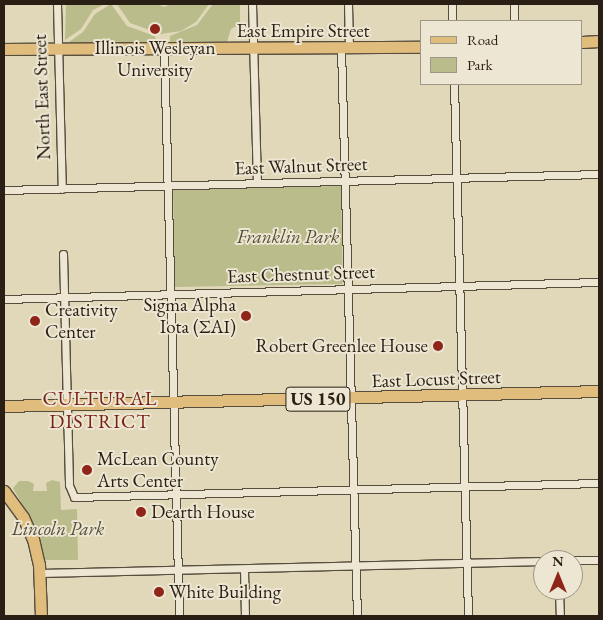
<!DOCTYPE html>
<html>
<head>
<meta charset="utf-8">
<style>
  body { margin:0 }
  #map { position:relative; width:603px; height:620px; overflow:hidden; background:#e1d8ba; font-family:"EB Garamond",serif }
  div>[style] { position:absolute }
  .green>* { inset:0; background:#babc8b; transform-origin:0 0 }
  .roads { filter:drop-shadow(1px 0 #574d3e) drop-shadow(-1px 0 #574d3e) drop-shadow(0 1px #574d3e) drop-shadow(0 -1px #574d3e) }
  .minor>* { height:7px; margin:-3.5px; padding:0 3.5px; transform-origin:3.5px; border-radius:3.5px; background:#ece6d2 }
  .primary>* { height:11px; margin:-5.5px; padding:0 5.5px; transform-origin:5.5px; border-radius:5.5px; background:#e0bc7d }
  .dots>* { width:14px; height:14px; translate:-50% -50%; box-sizing:border-box; border:2px solid #ece6d2; border-radius:50% }
  span { translate:-50% -50%; white-space:nowrap; text-align:center; line-height:1.15; -webkit-text-stroke:4px #ece6d2; paint-order:stroke }
  .shield-label span { padding:1px 4px; background:#ece6d2; border:1px solid; border-radius:4px; -webkit-text-stroke-width:0 }
  .shield-label { font-size:18px; color:#291f14; font-weight:700 }
  .street-label { font-size:19px; color:#291f14 }
  .poi-label { font-size:19px; color:#291f14 }
  .right { translate:-100% -50%; text-align:right }
  .left { translate:0 -50%; text-align:left }
  .park-label { font-size:19px; color:#544e38; font-style:italic }
  .neighbourhood-label { font-size:20px; color:#7a1f14; letter-spacing:1px }
  .frame { position:absolute; inset:0; border:5px solid #291f14; pointer-events:none }
  .legend { position:absolute; left:420px; top:20px; width:162px; height:65px; box-sizing:border-box; background:#ece6d2; border:1px solid #9e9686; margin:0; padding:6px 9px; list-style:none; font-size:15px; color:#291f14 }
  .legend li { display:flex; align-items:center; gap:10px; height:25px }
  .legend b { width:25px; border:1px solid #9e9686 }
  .north { position:absolute; left:533px; top:550px; width:50px; height:50px; box-sizing:border-box; background:#ece6d2; border:1px solid #9e9686; border-radius:50%; rotate:0deg; font-size:14px; font-weight:700; line-height:20px; text-align:center; color:#291f14 }
  .north::after { content:''; display:block; margin:auto; width:18px; height:22px; background:#8f2418; clip-path:polygon(50% 0,100% 100%,50% 72%,0 100%) }
</style>
</head>
<body>
<div id="map">
  <div class="green">
    <i style="clip-path:polygon(105px 4px,93px 10px,81px 29px,65px 40px,66px 5px)"></i>
    <i style="clip-path:polygon(111px 4px,127px 26px,155px 36px,156px 42px,69px 42px,83px 32px,95px 14px)"></i>
    <i style="clip-path:polygon(117px 4px,157px 4px,164px 7px,171px 4px,209px 4px,196px 22px,181px 31px,161px 34px,130px 23px)"></i>
    <i style="clip-path:polygon(213px 4px,240px 4px,240px 24px,231px 29px,227px 42px,170px 42px,170px 36px,197px 25px)"></i>
    <i style="left:341px;top:186px;width:98px;height:168px;rotate:89deg"></i>
    <i style="clip-path:polygon(52px 480px,60px 482px,61px 510px,77px 509px,78px 560px,45px 560px,39px 535px,13px 488px,19px 481px,28px 481px,34px 484px,33px 491px,47px 491px,46px 483px)"></i>
  </div>
  <div class="roads">
    <div class="minor">
      <i style="left:57px;top:4px;width:185px;rotate:88.5deg"></i>
      <i style="left:252px;top:4px;width:179px;rotate:88.4deg"></i>
      <i style="left:348px;top:4px;width:44px;rotate:88.7deg"></i>
      <i style="left:452px;top:4px;width:17px;rotate:90deg"></i>
      <i style="left:514px;top:4px;width:17px;rotate:90deg"></i>
      <i style="left:341px;top:48px;width:568px;rotate:88.39deg"></i>
      <i style="left:164px;top:49px;width:567px;rotate:88.48deg"></i>
      <i style="left:454px;top:84px;width:532px;rotate:88.49deg"></i>
      <i style="left:4px;top:190px;width:595px;rotate:-1.54deg"></i>
      <i style="left:63px;top:254px;width:231px;rotate:88.5deg"></i>
      <i style="left:69px;top:485px;width:13px;rotate:67deg"></i>
      <i style="left:74px;top:497px;width:525px;rotate:-1.53deg"></i>
      <i style="left:4px;top:299px;width:595px;rotate:-1.64deg"></i>
      <i style="left:573px;top:560px;width:26px"></i>
      <i style="left:244px;top:569px;width:47px;rotate:88.8deg"></i>
      <i style="left:40px;top:573px;width:503px;rotate:-1.37deg"></i>
      <i style="left:559px;top:590px;width:26px;rotate:88deg"></i>
    </div>
    <div class="primary">
      <i style="left:582px;top:42px;width:17px;rotate:-3deg"></i>
      <i style="left:4px;top:49px;width:418px;rotate:-0.3deg"></i>
      <i style="left:4px;top:406px;width:595px;rotate:-1.44deg"></i>
      <i style="left:4px;top:491px;width:32px;rotate:54deg"></i>
      <i style="left:23px;top:517px;width:24px;rotate:66deg"></i>
      <i style="left:33px;top:539px;width:26px;rotate:77deg"></i>
      <i style="left:39px;top:564px;width:52px;rotate:87.8deg"></i>
    </div>
  </div>
  <div class="dots">
    <i style="left:155px;top:29px;background:#8f2418"></i>
    <i style="left:246px;top:316px;background:#8f2418"></i>
    <i style="left:35px;top:321px;background:#8f2418"></i>
    <i style="left:438px;top:346px;background:#8f2418"></i>
    <i style="left:87px;top:470px;background:#8f2418"></i>
    <i style="left:141px;top:512px;background:#8f2418"></i>
    <i style="left:159px;top:592px;background:#8f2418"></i>
  </div>
  <div class="shield-label">
    <span style="left:318px;top:399px">US 150</span>
  </div>
  <div class="street-label">
    <span style="left:303px;top:31px">East Empire Street</span>
    <span style="left:42px;top:97px;rotate:-92deg">North East Street</span>
    <span style="left:301px;top:166px;rotate:-2deg">East Walnut Street</span>
    <span style="left:301px;top:274px;rotate:-2deg">East Chestnut Street</span>
    <span style="left:436px;top:379px;rotate:-2deg">East Locust Street</span>
  </div>
  <div class="poi-label">
    <span style="left:155px;top:59px">Illinois Wesleyan<br>University</span>
    <span class="right" style="left:236px;top:316px">Sigma Alpha<br>Iota (ΣΑΙ)</span>
    <span class="left" style="left:45px;top:321px">Creativity<br>Center</span>
    <span class="right" style="left:428px;top:346px">Robert Greenlee House</span>
    <span class="left" style="left:97px;top:470px">McLean County<br>Arts Center</span>
    <span class="left" style="left:151px;top:512px">Dearth House</span>
    <span class="left" style="left:169px;top:592px">White Building</span>
  </div>
  <div class="park-label">
    <span style="left:288px;top:237px">Franklin Park</span>
    <span style="left:58px;top:529px">Lincoln Park</span>
  </div>
  <div class="neighbourhood-label">
    <span style="left:100px;top:410px">CULTURAL<br>DISTRICT</span>
  </div>
  <div class="frame"></div>
  <ul class="legend">
  <li><b style="height:6px;background:#e0bc7d"></b>Road</li>
  <li><b style="height:14px;background:#babc8b"></b>Park</li>
  </ul>
  <div class="north">N</div>
</div>
</body>
</html>
